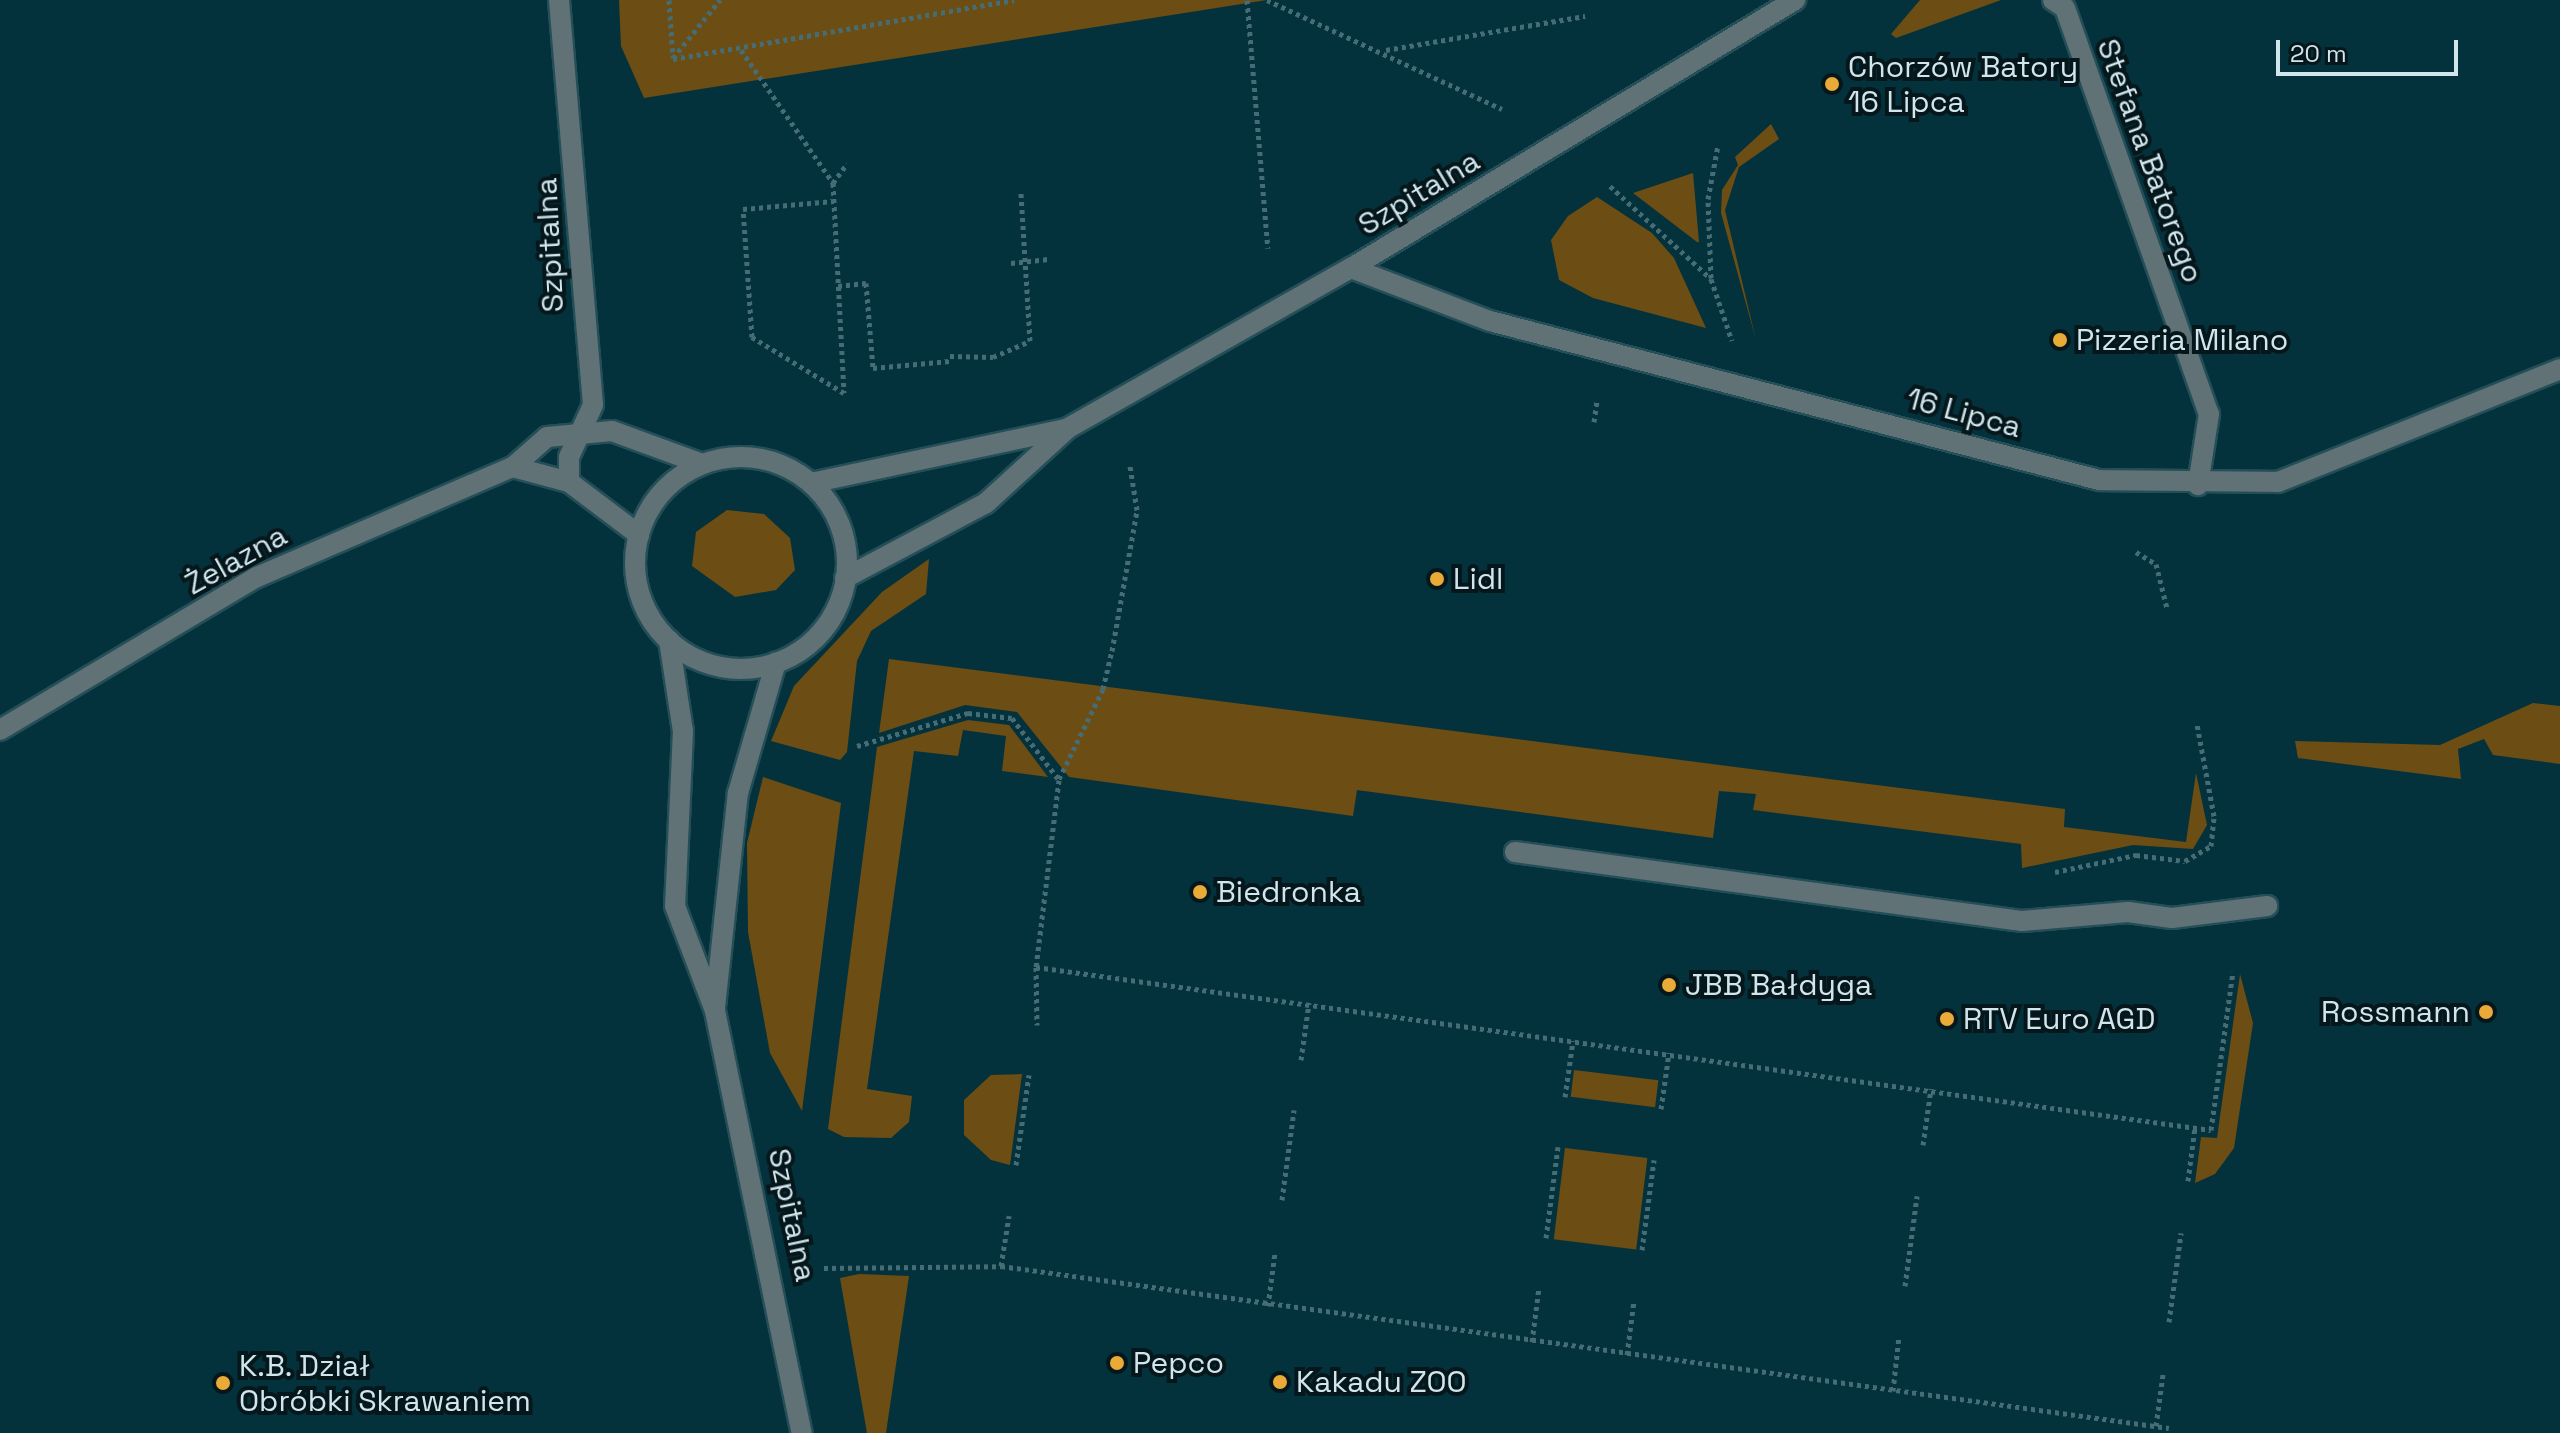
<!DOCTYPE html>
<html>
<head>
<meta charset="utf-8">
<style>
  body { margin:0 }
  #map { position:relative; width:2560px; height:1433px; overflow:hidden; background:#04323c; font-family:"Space Grotesk",sans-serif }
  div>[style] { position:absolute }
  .green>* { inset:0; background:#6c4d13; transform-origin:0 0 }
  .path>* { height:5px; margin-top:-2.5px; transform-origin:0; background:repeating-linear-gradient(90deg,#466c75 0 4px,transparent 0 8px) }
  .roads { filter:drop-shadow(2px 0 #254f58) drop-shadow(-2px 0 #254f58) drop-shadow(0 2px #254f58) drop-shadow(0 -2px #254f58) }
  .minor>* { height:20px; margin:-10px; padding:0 10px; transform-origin:10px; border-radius:10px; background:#617277 }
  .minor>.ring { margin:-10px; padding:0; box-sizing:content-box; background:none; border:20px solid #617277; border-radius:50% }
  .dots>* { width:22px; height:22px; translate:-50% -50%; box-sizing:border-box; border:4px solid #06171c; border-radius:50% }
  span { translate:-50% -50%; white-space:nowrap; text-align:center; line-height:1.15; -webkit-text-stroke:8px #06171c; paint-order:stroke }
  .poi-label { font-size:30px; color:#d0e5ec }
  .left { translate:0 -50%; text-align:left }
  .right { translate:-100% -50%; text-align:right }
  .street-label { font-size:30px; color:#d0e5ec }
  .scale { position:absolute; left:2276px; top:40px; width:182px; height:36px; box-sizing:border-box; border:4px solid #d0e5ec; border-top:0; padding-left:10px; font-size:24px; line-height:28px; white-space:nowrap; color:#d0e5ec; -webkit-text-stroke:6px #06171c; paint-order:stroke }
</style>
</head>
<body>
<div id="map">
  <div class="green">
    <i style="clip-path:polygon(619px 0,1267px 0,644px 98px,621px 46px)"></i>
    <i style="clip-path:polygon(1920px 0,2001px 0,1896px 38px,1891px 34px)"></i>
    <i style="clip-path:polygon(1771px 124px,1779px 139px,1739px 167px,1725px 210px,1756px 340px,1721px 213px,1722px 190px,1738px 165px,1735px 157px)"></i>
    <i style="clip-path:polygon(1693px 173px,1699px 242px,1697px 242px,1633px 193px)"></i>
    <i style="clip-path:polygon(1597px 197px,1652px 233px,1674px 258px,1706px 328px,1593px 298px,1559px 280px,1551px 240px,1568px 216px)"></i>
    <i style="clip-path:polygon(727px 510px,764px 514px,790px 538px,795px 570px,776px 590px,735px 597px,692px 566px,696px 532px)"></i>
    <i style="clip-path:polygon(929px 559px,926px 594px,871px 631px,857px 661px,847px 752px,840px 760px,771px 741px,794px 686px,882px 592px)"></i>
    <i style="clip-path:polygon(889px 659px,2065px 809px,2064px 827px,2186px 842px,2196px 773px,2207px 825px,2193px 849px,2133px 845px,2022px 868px,2021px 844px,1753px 810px,1756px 794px,1719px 791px,1713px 838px,1357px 790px,1353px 816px,1069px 777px,1017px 712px,965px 705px,879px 733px)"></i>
    <i style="clip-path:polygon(2533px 703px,2560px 706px,2560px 764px,2493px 755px,2484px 739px,2458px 749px,2461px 779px,2298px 758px,2295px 741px,2440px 745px)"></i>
    <i style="clip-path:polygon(968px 720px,1009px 725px,1048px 777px,1002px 771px,1006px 736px,963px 730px,958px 756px,914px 751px,867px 1089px,912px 1096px,909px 1122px,891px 1138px,844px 1137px,828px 1129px,877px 747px)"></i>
    <i style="clip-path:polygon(763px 777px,841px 803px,802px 1111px,770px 1053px,748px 932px,747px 843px)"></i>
    <i style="clip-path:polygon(2240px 974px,2253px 1023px,2234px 1148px,2215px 1174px,2195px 1183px,2201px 1137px,2217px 1138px)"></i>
    <i style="left:1574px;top:1070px;width:85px;height:27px;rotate:7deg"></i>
    <i style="clip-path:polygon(1022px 1074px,1010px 1165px,991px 1160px,964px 1135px,964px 1100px,991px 1075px)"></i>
    <i style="left:1565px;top:1148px;width:83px;height:92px;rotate:7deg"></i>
    <i style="clip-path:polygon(859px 1274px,909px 1276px,886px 1433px,867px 1433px,840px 1278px)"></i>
  </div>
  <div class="path">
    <i style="left:669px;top:0;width:58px;rotate:86.1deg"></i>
    <i style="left:1247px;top:0;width:249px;rotate:85.2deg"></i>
    <i style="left:1267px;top:0;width:259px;rotate:24.9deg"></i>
    <i style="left:741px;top:50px;width:162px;rotate:55.3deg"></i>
    <i style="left:833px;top:183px;width:210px;rotate:87deg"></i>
    <i style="left:844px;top:393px;width:108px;rotate:-148.7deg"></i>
    <i style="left:752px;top:337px;width:128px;rotate:-94deg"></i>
    <i style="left:743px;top:209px;width:91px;rotate:-5deg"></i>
    <i style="left:1386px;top:50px;width:202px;rotate:-9.7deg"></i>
    <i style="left:673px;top:58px;width:75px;rotate:-51deg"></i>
    <i style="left:673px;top:59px;width:346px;rotate:-9.8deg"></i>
    <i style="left:833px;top:183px;width:24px;rotate:-54deg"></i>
    <i style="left:1610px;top:186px;width:137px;rotate:42.6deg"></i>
    <i style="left:1711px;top:279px;width:65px;rotate:71.3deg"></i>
    <i style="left:1011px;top:263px;width:38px;rotate:-6deg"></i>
    <i style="left:1711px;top:278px;width:79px;rotate:-92.2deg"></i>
    <i style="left:1708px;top:199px;width:55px;rotate:-79.5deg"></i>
    <i style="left:838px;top:286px;width:28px;rotate:-6deg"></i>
    <i style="left:866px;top:283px;width:85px;rotate:85.3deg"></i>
    <i style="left:873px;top:368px;width:77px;rotate:-5.2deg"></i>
    <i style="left:950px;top:356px;width:43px;rotate:1.3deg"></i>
    <i style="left:993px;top:357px;width:40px;rotate:-23.4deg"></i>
    <i style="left:1030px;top:341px;width:149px;rotate:-93.5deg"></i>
    <i style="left:1594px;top:422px;width:21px;rotate:-82deg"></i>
    <i style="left:2136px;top:552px;width:23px;rotate:31deg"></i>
    <i style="left:2156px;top:564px;width:45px;rotate:76deg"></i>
    <i style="left:857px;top:746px;width:116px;rotate:-16.6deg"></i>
    <i style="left:968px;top:713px;width:44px;rotate:6.5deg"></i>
    <i style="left:1012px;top:718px;width:78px;rotate:52.8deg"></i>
    <i style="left:1059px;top:780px;width:188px;rotate:97deg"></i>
    <i style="left:1036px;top:967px;width:1186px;rotate:7.9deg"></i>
    <i style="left:2211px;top:1130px;width:160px;rotate:-82.1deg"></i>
    <i style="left:1059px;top:779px;width:100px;rotate:-63.9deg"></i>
    <i style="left:1103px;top:689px;width:39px;rotate:-77deg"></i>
    <i style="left:1112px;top:651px;width:143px;rotate:-79.9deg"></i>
    <i style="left:1137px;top:510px;width:45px;rotate:-99deg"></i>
    <i style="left:2055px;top:872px;width:83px;rotate:-11.9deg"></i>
    <i style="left:2136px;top:855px;width:49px;rotate:7deg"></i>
    <i style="left:2185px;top:861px;width:30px;rotate:-30deg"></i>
    <i style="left:2211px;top:846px;width:30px;rotate:-84deg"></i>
    <i style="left:2214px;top:816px;width:94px;rotate:-100.5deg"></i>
    <i style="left:1036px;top:967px;width:58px;rotate:89deg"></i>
    <i style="left:1301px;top:1060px;width:58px;rotate:-82deg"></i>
    <i style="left:1565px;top:1097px;width:57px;rotate:-81.9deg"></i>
    <i style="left:1661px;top:1109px;width:57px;rotate:-81.9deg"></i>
    <i style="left:1923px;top:1145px;width:57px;rotate:-81.9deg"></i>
    <i style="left:1016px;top:1165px;width:91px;rotate:-81.8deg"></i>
    <i style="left:2188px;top:1181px;width:54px;rotate:-82.6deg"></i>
    <i style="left:1282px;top:1200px;width:91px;rotate:-82.4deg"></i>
    <i style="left:1546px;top:1238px;width:92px;rotate:-82.5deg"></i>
    <i style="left:1642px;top:1250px;width:91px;rotate:-82.4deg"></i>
    <i style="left:1001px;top:1266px;width:51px;rotate:-80.9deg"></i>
    <i style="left:824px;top:1268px;width:177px;rotate:-0.6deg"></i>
    <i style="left:1001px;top:1266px;width:1179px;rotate:7.9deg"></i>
    <i style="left:1905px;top:1286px;width:91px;rotate:-82.4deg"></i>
    <i style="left:1268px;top:1306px;width:54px;rotate:-82.6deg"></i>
    <i style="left:2169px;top:1322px;width:90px;rotate:-82.3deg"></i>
    <i style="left:1532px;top:1342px;width:55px;rotate:-82.7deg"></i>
    <i style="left:1627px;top:1355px;width:55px;rotate:-82.7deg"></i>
    <i style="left:1893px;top:1391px;width:55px;rotate:-83.8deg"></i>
    <i style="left:2156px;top:1426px;width:52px;rotate:-82.3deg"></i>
  </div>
  <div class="roads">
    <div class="minor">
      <i style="left:559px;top:0;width:406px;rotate:85.2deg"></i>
      <i style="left:593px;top:405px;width:57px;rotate:114.8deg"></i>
      <i style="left:569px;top:457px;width:25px;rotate:90deg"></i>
      <i style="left:2053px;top:0;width:14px;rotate:34deg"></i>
      <i style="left:2065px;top:8px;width:431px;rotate:70.5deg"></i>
      <i style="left:2209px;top:414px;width:72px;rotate:98.8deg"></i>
      <i style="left:1351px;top:268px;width:149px;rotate:20.9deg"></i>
      <i style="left:1490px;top:321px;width:629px;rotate:14.63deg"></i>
      <i style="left:2099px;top:480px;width:179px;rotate:0.6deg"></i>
      <i style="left:2278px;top:482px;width:304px;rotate:-21.8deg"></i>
      <i class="ring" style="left:635px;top:457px;width:192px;height:192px"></i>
      <i style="left:513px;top:467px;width:58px;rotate:15deg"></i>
      <i style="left:569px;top:482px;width:88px;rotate:37.1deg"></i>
      <i style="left:811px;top:483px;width:260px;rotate:-12deg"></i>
      <i style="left:845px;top:578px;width:160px;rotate:-28deg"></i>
      <i style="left:986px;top:503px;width:111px;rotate:-42.4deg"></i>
      <i style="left:1068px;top:428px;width:325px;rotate:-29.5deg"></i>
      <i style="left:1351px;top:268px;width:519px;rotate:-31.12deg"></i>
      <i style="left:669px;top:640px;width:92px;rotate:81.3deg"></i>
      <i style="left:683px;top:731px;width:175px;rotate:92.6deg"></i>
      <i style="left:675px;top:906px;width:112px;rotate:69.1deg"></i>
      <i style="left:715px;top:1011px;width:431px;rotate:78.4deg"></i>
      <i style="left:0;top:730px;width:299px;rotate:-30.8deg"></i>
      <i style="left:257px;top:577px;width:279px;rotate:-23.3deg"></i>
      <i style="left:513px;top:467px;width:45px;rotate:-41.4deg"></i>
      <i style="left:547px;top:437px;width:65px;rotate:-5.3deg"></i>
      <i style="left:612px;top:431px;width:96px;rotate:20.1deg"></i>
      <i style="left:1515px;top:852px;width:512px;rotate:7.75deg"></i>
      <i style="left:2022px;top:921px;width:106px;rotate:-4.9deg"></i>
      <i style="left:2128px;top:912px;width:44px;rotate:7.8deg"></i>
      <i style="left:2172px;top:918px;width:96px;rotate:-7.2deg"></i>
      <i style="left:715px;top:1007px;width:215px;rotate:-83.9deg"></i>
      <i style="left:738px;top:793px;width:136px;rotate:-73.8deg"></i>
    </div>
  </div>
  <div class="dots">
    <i style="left:1832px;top:84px;background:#eaaa38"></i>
    <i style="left:2060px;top:340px;background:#eaaa38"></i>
    <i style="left:1437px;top:579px;background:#eaaa38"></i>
    <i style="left:1200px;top:892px;background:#eaaa38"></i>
    <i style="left:1669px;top:985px;background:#eaaa38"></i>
    <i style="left:2486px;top:1012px;background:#eaaa38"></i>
    <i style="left:1947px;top:1019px;background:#eaaa38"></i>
    <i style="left:1117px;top:1363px;background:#eaaa38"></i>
    <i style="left:1280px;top:1382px;background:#eaaa38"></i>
    <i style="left:223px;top:1383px;background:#eaaa38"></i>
  </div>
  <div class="poi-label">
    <span class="left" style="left:1848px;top:84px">Chorzów Batory<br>16 Lipca</span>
    <span class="left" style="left:2076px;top:340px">Pizzeria Milano</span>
    <span class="left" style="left:1453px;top:579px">Lidl</span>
    <span class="left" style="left:1216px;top:892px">Biedronka</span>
    <span class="left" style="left:1685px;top:985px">JBB Bałdyga</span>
    <span class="right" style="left:2470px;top:1012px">Rossmann</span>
    <span class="left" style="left:1963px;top:1019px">RTV Euro AGD</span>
    <span class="left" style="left:1133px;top:1363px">Pepco</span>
    <span class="left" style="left:239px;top:1383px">K.B. Dział<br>Obróbki Skrawaniem</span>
    <span class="left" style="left:1296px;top:1382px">Kakadu ZOO</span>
  </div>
  <div class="street-label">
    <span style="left:2150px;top:161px;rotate:70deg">Stefana Batorego</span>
    <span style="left:1419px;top:193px;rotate:-31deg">Szpitalna</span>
    <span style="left:550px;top:245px;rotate:-93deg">Szpitalna</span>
    <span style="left:1964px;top:413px;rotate:15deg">16 Lipca</span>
    <span style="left:236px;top:560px;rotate:-29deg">Żelazna</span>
    <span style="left:792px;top:1215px;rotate:78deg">Szpitalna</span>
  </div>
  <div class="scale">20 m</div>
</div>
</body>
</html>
